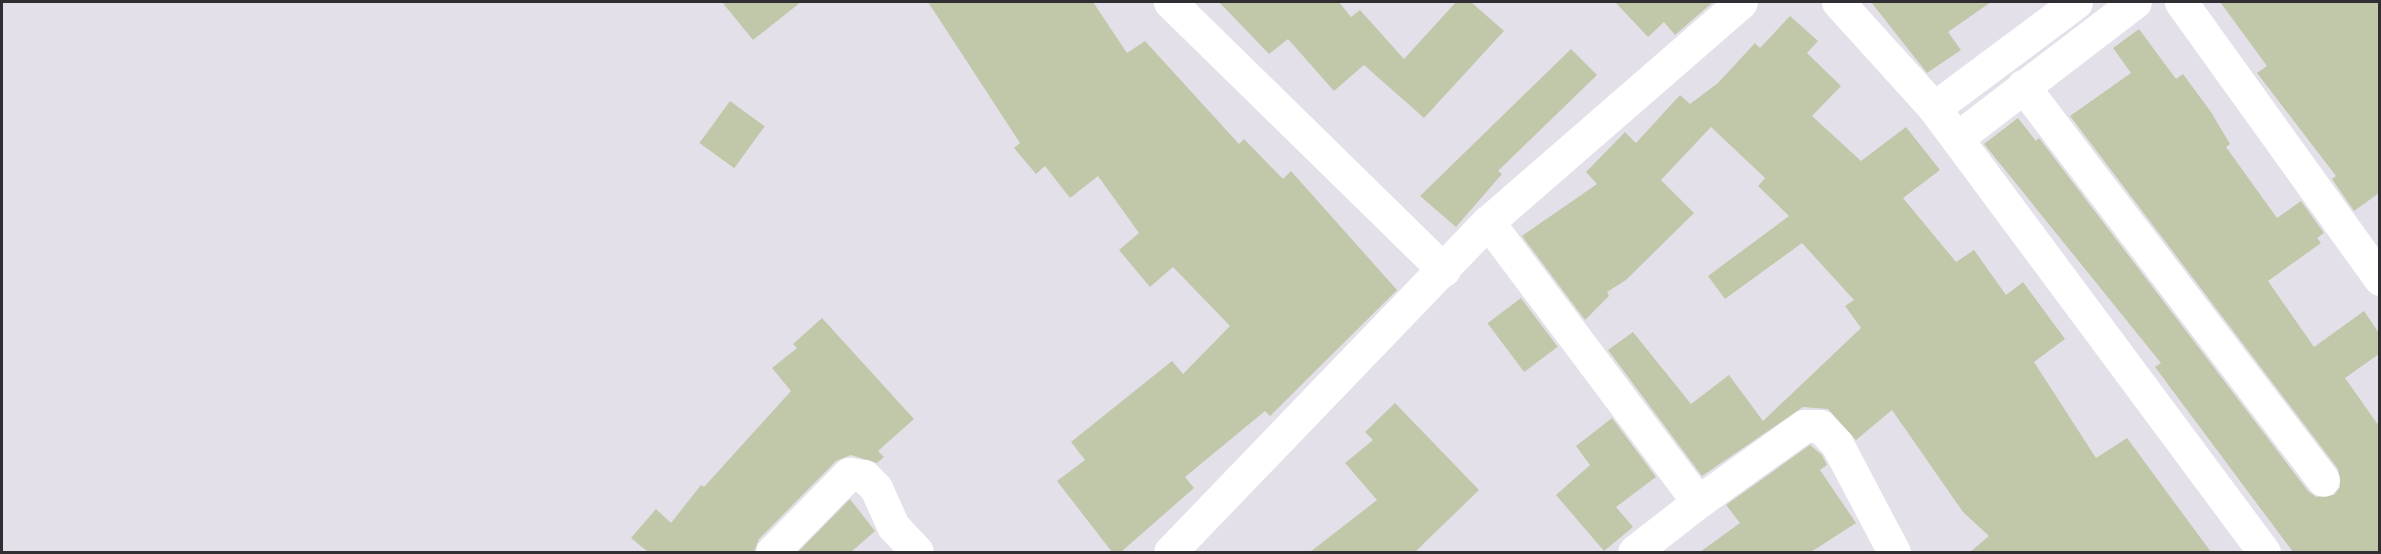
<!DOCTYPE html>
<html>
<head>
<meta charset="utf-8">
<style>
  body { margin:0 }
  #map { position:relative; width:2381px; height:554px; overflow:hidden; background:#e4e0ea; font-family:"Golos Text",sans-serif }
  div>[style] { position:absolute }
  .building>* { inset:0; background:#c1c8aa; transform-origin:0 0 }
  .minor>* { height:33px; margin:-16.5px; padding:0 16.5px; transform-origin:16.5px; border-radius:16.5px; background:#fff }
  span { translate:-50% -50%; white-space:nowrap; text-align:center; line-height:1.15; -webkit-text-stroke:5px #f2edf8; paint-order:stroke }
  .frame { position:absolute; inset:0; border:3px solid #302e32; pointer-events:none }
</style>
</head>
<body>
<div id="map">
  <div class="building">
    <i style="clip-path:polygon(722px 2px,801px 2px,753px 40px)"></i>
    <i style="clip-path:polygon(928px 2px,1093px 2px,1127px 53px,1145px 41px,1239px 144px,1244px 139px,1283px 179px,1291px 171px,1397px 290px,1270px 416px,1265px 411px,1185px 477px,1194px 488px,1121px 552px,1112px 552px,1057px 481px,1085px 460px,1071px 442px,1172px 361px,1183px 374px,1230px 326px,1173px 267px,1150px 287px,1119px 250px,1139px 233px,1098px 176px,1070px 198px,1045px 166px,1036px 174px,1014px 148px,1020px 143px)"></i>
    <i style="clip-path:polygon(1219px 2px,1339px 2px,1351px 17px,1360px 10px,1404px 59px,1456px 2px,1471px 2px,1504px 31px,1424px 118px,1364px 65px,1334px 91px,1288px 39px,1269px 54px)"></i>
    <i style="clip-path:polygon(1615px 2px,1713px 2px,1675px 35px,1664px 22px,1648px 37px)"></i>
    <i style="clip-path:polygon(1871px 2px,1991px 2px,1948px 32px,1961px 50px,1927px 73px)"></i>
    <i style="clip-path:polygon(2220px 2px,2379px 2px,2379px 193px,2354px 211px,2332px 179px,2336px 176px,2257px 73px,2267px 66px)"></i>
    <i style="clip-path:polygon(1790px 16px,1818px 41px,1807px 53px,1841px 86px,1812px 116px,1861px 161px,1906px 127px,1940px 170px,1903px 198px,1956px 262px,1974px 250px,2006px 295px,2023px 282px,2065px 339px,2034px 362px,2096px 458px,2127px 438px,2211px 552px,1970px 552px,1989px 536px,1963px 512px,1892px 410px,1856px 440px,1828px 409px,1803px 407px,1702px 476px,1693px 464px,1608px 350px,1633px 332px,1691px 404px,1729px 375px,1763px 421px,1861px 328px,1845px 306px,1854px 300px,1802px 243px,1725px 299px,1708px 276px,1789px 216px,1758px 186px,1765px 178px,1711px 127px,1661px 180px,1694px 213px,1626px 280px,1607px 292px,1609px 296px,1585px 320px,1522px 236px,1597px 184px,1586px 172px,1625px 132px,1636px 143px,1680px 95px,1690px 104px,1718px 83px,1755px 43px,1760px 48px)"></i>
    <i style="clip-path:polygon(2139px 29px,2176px 79px,2183px 74px,2211px 112px,2230px 144px,2226px 147px,2277px 218px,2301px 201px,2324px 233px,2317px 238px,2321px 243px,2268px 281px,2314px 347px,2364px 311px,2379px 333px,2379px 354px,2345px 378px,2379px 426px,2379px 552px,2293px 552px,2155px 367px,2161px 363px,1984px 144px,2018px 118px,2036px 141px,2039px 138px,2308px 491px,2316px 497px,2334px 495px,2340px 487px,2338px 469px,2070px 116px,2131px 73px,2113px 48px)"></i>
    <i style="clip-path:polygon(1571px 49px,1597px 75px,1498px 171px,1502px 174px,1456px 227px,1420px 196px)"></i>
    <i style="left:730px;top:101px;width:43px;height:52px;rotate:36deg"></i>
    <i style="left:1521px;top:298px;width:61px;height:42px;rotate:53deg"></i>
    <i style="clip-path:polygon(822px 318px,914px 419px,878px 451px,884px 457px,877px 463px,851px 455px,836px 461px,759px 539px,754px 552px,648px 552px,631px 538px,656px 509px,671px 523px,701px 485px,704px 487px,791px 391px,772px 368px,797px 348px,793px 344px)"></i>
    <i style="clip-path:polygon(1395px 403px,1479px 490px,1415px 552px,1310px 552px,1377px 500px,1345px 463px,1373px 440px,1365px 432px)"></i>
    <i style="clip-path:polygon(1612px 418px,1656px 477px,1616px 507px,1633px 527px,1604px 551px,1556px 495px,1590px 465px,1576px 446px)"></i>
    <i style="clip-path:polygon(1810px 445px,1822px 455px,1827px 465px,1820px 470px,1856px 523px,1811px 552px,1700px 552px,1740px 523px,1726px 505px)"></i>
    <i style="clip-path:polygon(850px 499px,875px 531px,851px 552px,798px 552px)"></i>
  </div>
  <div class="minor">
    <i style="left:1170px;top:2px;width:383px;rotate:44.4deg"></i>
    <i style="left:1838px;top:2px;width:143px;rotate:47.8deg"></i>
    <i style="left:1934px;top:108px;width:553px;rotate:53.38deg"></i>
    <i style="left:2181px;top:2px;width:341px;rotate:54.3deg"></i>
    <i style="left:2023px;top:86px;width:495px;rotate:52.7deg"></i>
    <i style="left:1934px;top:108px;width:177px;rotate:-36.7deg"></i>
    <i style="left:1957px;top:138px;width:224px;rotate:-37.4deg"></i>
    <i style="left:1488px;top:222px;width:350px;rotate:53.1deg"></i>
    <i style="left:1698px;top:502px;width:81px;rotate:142deg"></i>
    <i style="left:1698px;top:502px;width:130px;rotate:-35.6deg"></i>
    <i style="left:1804px;top:426px;width:16px"></i>
    <i style="left:1820px;top:426px;width:25px;rotate:47deg"></i>
    <i style="left:1837px;top:444px;width:122px;rotate:62.2deg"></i>
    <i style="left:772px;top:552px;width:110px;rotate:-45.4deg"></i>
    <i style="left:849px;top:474px;width:15px;rotate:8deg"></i>
    <i style="left:864px;top:476px;width:17px;rotate:45deg"></i>
    <i style="left:876px;top:488px;width:42px;rotate:65.9deg"></i>
    <i style="left:893px;top:526px;width:35px;rotate:47deg"></i>
    <i style="left:1170px;top:552px;width:458px;rotate:-46.1deg"></i>
    <i style="left:1488px;top:222px;width:335px;rotate:-41deg"></i>
  </div>
  <div class="frame"></div>
</div>
</body>
</html>
